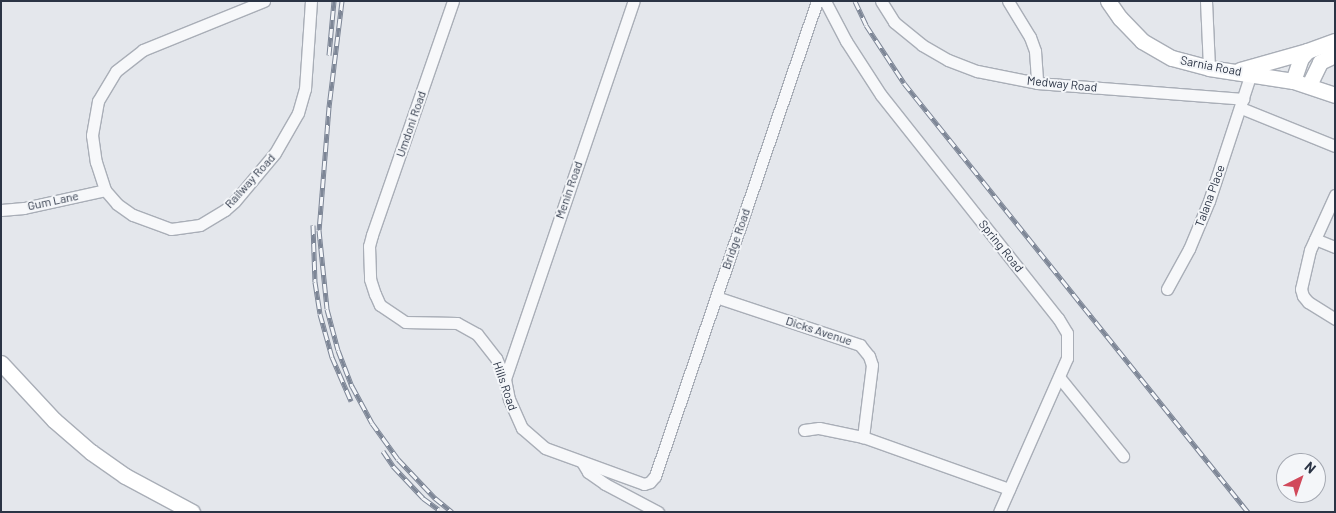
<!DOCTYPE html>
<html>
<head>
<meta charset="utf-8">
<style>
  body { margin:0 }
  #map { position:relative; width:1336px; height:513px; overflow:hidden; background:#e4e7ec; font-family:Barlow,sans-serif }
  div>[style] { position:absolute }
  .roads { filter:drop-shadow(1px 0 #a9aeb7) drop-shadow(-1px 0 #a9aeb7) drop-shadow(0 1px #a9aeb7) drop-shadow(0 -1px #a9aeb7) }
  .street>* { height:11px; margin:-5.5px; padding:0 5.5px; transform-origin:5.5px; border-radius:5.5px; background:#f7f8fa }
  .secondary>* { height:15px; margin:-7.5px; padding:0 7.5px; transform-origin:7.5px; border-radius:7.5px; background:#fff }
  .rail>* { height:5px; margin-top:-2.5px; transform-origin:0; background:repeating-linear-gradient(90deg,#f4f6f9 0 9px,#7d8696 0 18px); box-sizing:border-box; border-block:1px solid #7d8696 }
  span { translate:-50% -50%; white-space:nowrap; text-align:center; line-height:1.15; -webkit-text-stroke:4px #f4f6f9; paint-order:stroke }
  .street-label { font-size:12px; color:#2b3445 }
  .frame { position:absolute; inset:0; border:2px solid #2b3445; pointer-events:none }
  .north { position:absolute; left:1276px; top:453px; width:50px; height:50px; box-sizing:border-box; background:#f4f6f9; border:1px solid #a4a8b1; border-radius:50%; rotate:41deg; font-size:14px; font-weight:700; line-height:20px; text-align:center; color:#2b3445 }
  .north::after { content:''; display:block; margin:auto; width:18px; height:22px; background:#d1495b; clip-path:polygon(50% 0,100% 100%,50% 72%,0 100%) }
</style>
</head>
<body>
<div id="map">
  <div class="roads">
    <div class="street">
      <i style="left:264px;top:1px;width:131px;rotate:158deg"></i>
      <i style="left:143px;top:50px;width:34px;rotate:142deg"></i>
      <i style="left:116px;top:71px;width:35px;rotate:121deg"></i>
      <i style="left:98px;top:101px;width:35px;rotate:100deg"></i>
      <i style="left:92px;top:135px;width:27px;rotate:82deg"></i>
      <i style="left:96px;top:162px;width:29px;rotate:72deg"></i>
      <i style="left:105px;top:190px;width:18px;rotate:49deg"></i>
      <i style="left:117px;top:204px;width:19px;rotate:35deg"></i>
      <i style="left:133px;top:215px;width:40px;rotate:20.2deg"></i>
      <i style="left:171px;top:229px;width:29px;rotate:-8deg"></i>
      <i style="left:200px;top:225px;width:29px;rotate:-31deg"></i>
      <i style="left:225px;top:210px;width:13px;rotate:-42deg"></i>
      <i style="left:235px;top:201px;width:62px;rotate:-50.2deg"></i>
      <i style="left:275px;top:153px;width:46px;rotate:-60.1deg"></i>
      <i style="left:298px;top:113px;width:25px;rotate:-74deg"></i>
      <i style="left:305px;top:89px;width:88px;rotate:-86.1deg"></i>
      <i style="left:453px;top:1px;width:248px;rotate:109.1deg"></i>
      <i style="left:372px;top:235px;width:11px;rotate:105deg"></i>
      <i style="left:369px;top:246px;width:33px;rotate:88deg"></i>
      <i style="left:370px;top:279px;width:16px;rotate:72deg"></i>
      <i style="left:375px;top:294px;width:12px;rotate:66deg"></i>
      <i style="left:380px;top:305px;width:30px;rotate:34deg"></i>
      <i style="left:405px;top:322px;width:52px;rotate:1.1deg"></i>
      <i style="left:457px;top:323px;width:23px;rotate:29deg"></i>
      <i style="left:477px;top:334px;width:31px;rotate:52deg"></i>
      <i style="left:496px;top:358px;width:23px;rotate:67deg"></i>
      <i style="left:505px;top:379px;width:20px;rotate:79deg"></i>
      <i style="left:509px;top:399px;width:32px;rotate:66deg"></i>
      <i style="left:522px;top:428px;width:30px;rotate:41deg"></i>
      <i style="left:545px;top:448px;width:105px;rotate:20deg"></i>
      <i style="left:644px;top:484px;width:6px;rotate:-18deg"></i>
      <i style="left:650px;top:482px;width:8px;rotate:-50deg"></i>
      <i style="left:655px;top:476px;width:502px;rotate:-71.17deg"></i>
      <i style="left:825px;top:1px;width:45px;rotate:62.3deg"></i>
      <i style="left:846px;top:41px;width:64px;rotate:57.1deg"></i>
      <i style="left:881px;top:95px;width:285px;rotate:51.6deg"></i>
      <i style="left:1058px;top:318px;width:17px;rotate:59deg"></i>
      <i style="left:1067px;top:333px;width:25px;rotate:90deg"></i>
      <i style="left:1067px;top:358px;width:168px;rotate:113.8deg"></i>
      <i style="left:881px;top:1px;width:25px;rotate:58deg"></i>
      <i style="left:894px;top:22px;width:36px;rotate:39deg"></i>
      <i style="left:922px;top:45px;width:30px;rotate:30deg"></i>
      <i style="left:948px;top:60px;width:31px;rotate:21deg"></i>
      <i style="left:977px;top:71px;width:61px;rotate:11.3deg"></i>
      <i style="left:1037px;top:83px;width:207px;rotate:4.4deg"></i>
      <i style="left:1008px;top:1px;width:42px;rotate:58.6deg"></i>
      <i style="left:1030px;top:37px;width:15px;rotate:70deg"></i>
      <i style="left:1035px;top:51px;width:32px;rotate:86deg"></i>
      <i style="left:1206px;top:1px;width:67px;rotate:87.4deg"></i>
      <i style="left:1241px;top:108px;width:101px;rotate:22deg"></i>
      <i style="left:1335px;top:195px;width:60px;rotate:114.4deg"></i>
      <i style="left:1310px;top:250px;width:40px;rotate:103deg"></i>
      <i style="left:1301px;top:289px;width:7px;rotate:74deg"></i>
      <i style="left:1303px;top:296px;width:8px;rotate:50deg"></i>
      <i style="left:1308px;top:302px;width:32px;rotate:32deg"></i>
      <i style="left:1px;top:210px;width:23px;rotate:-5deg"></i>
      <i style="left:24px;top:208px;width:83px;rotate:-12.5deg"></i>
      <i style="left:1315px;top:239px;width:22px;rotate:22deg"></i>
      <i style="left:1167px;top:289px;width:46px;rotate:-61.2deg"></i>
      <i style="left:1189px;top:249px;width:52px;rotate:-67.4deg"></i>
      <i style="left:1209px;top:201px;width:135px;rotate:-71.8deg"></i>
      <i style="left:716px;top:297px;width:152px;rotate:18.4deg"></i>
      <i style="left:860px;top:345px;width:14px;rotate:51deg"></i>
      <i style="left:869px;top:356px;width:9px;rotate:72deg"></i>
      <i style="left:872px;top:365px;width:73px;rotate:97.1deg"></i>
      <i style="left:1059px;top:377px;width:102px;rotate:51deg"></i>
      <i style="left:505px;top:379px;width:399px;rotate:-71.2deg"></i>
      <i style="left:804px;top:430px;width:15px;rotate:-8deg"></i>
      <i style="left:819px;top:428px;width:45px;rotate:11.6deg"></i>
      <i style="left:863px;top:437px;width:155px;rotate:19.6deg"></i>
      <i style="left:582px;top:462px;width:12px;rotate:59deg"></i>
      <i style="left:588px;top:472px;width:21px;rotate:35deg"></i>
      <i style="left:605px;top:484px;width:60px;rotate:27.8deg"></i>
    </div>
    <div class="secondary">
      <i style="left:1108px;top:1px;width:21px;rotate:55deg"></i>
      <i style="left:1120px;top:18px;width:32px;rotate:46deg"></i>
      <i style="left:1142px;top:41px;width:34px;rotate:30deg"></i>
      <i style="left:1172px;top:58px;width:38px;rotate:15deg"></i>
      <i style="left:1209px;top:68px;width:85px;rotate:8.8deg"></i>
      <i style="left:1293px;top:81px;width:44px;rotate:18.4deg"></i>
      <i style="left:1240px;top:70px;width:70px;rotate:-15.8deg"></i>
      <i style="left:1293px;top:81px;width:24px;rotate:-71deg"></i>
      <i style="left:1301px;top:58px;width:9px;rotate:-49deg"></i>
      <i style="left:1307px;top:51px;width:30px;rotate:-20deg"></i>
      <i style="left:1309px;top:85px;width:25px;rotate:-64deg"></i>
      <i style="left:1320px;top:62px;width:17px;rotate:-25deg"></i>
      <i style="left:1px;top:363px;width:78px;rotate:47.1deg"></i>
      <i style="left:54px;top:420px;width:49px;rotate:40.9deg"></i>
      <i style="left:91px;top:452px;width:42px;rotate:35.2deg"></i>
      <i style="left:125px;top:476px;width:76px;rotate:28.2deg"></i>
    </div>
  </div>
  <div class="rail">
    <i style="left:342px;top:1px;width:107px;rotate:97deg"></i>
    <i style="left:329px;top:107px;width:123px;rotate:94.6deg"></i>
    <i style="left:319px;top:230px;width:79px;rotate:84.2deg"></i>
    <i style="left:327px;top:309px;width:42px;rotate:75deg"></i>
    <i style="left:338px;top:350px;width:39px;rotate:69deg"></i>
    <i style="left:352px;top:386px;width:42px;rotate:61.6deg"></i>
    <i style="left:372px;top:423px;width:44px;rotate:54.2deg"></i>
    <i style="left:398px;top:459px;width:54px;rotate:46.5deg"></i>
    <i style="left:435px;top:498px;width:22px;rotate:39deg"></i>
    <i style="left:855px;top:1px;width:26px;rotate:65deg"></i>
    <i style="left:866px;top:25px;width:69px;rotate:56.8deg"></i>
    <i style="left:904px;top:83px;width:550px;rotate:51.28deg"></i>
    <i style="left:329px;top:55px;width:54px;rotate:-84.7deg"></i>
    <i style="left:313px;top:225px;width:57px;rotate:88deg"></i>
    <i style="left:315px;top:282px;width:32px;rotate:81deg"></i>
    <i style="left:320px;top:314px;width:45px;rotate:74.4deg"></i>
    <i style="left:332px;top:357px;width:48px;rotate:66.6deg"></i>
    <i style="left:383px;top:451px;width:18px;rotate:56deg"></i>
    <i style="left:393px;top:466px;width:44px;rotate:46.8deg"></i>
    <i style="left:423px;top:498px;width:19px;rotate:36deg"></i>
  </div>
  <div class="street-label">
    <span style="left:1211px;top:66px;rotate:11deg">Sarnia Road</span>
    <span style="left:1062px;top:84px;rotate:6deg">Medway Road</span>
    <span style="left:411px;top:124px;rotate:-71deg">Umdoni Road</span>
    <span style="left:250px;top:181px;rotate:-48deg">Railway Road</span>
    <span style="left:569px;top:190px;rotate:-71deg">Menin Road</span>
    <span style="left:1210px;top:196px;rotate:-70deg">Talana Place</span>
    <span style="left:53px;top:201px;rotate:-12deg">Gum Lane</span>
    <span style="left:736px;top:239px;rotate:-71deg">Bridge Road</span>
    <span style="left:1001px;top:246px;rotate:51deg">Spring Road</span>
    <span style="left:819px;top:331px;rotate:18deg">Dicks Avenue</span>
    <span style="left:505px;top:386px;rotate:71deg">Hills Road</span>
  </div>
  <div class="frame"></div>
  <div class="north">N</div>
</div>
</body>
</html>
